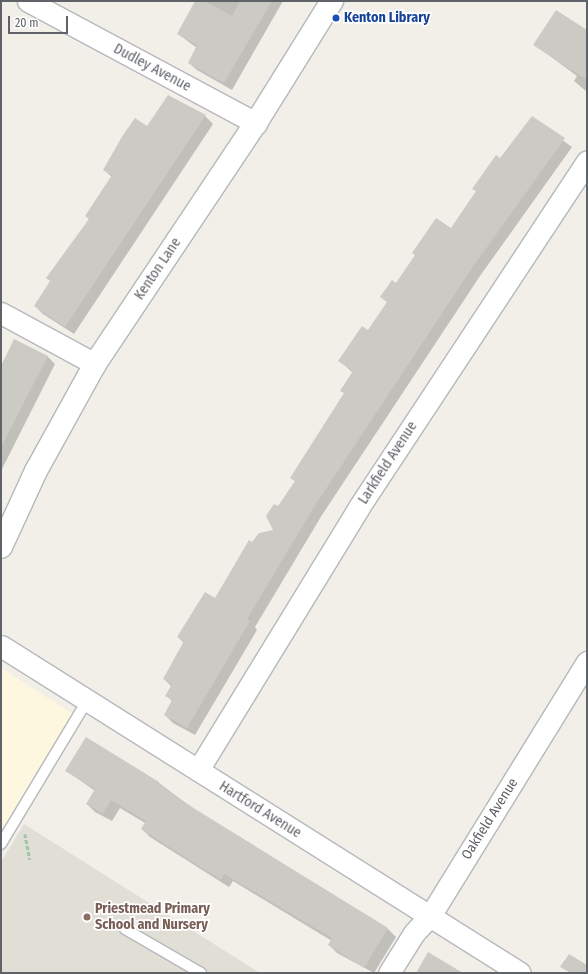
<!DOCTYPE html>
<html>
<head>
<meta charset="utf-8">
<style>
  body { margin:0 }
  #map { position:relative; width:588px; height:974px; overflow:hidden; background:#f1efe8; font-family:"Fira Sans Condensed",sans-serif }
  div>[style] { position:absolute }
  .commercial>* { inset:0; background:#fef7e0 }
  .education>* { inset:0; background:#e1ded6 }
  .shadow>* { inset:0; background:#0003 }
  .building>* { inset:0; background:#cccac5 }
  .path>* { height:2.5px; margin-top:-1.25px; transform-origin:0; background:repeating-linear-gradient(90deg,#9cc7a9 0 4px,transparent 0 6px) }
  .roads { filter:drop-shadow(1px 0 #b5b8bc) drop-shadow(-1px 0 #b5b8bc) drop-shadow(0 1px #b5b8bc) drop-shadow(0 -1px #b5b8bc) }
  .service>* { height:10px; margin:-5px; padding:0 5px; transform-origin:5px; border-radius:5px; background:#fff }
  .minor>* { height:21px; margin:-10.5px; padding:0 10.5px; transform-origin:10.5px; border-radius:10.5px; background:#fff }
  .tertiary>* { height:22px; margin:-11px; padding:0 11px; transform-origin:11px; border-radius:11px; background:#fff }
  .dots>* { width:11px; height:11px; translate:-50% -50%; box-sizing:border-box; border:2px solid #fff; border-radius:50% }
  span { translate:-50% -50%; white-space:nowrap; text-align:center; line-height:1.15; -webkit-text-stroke:3.5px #fff; paint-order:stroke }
  .transit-label { font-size:14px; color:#164399; font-weight:700 }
  .left { translate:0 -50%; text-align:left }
  .street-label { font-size:14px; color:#5f6368 }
  .education-label { font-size:14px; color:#785e54; font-weight:700 }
  .frame { position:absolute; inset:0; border:2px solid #5f6368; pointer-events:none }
  .scale { position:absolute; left:8px; top:16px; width:60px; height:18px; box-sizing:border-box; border:2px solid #5f6368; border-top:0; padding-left:5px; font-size:12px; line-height:14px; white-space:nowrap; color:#5f6368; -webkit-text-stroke:3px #fff; paint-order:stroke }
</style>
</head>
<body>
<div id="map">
  <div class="commercial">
    <i style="clip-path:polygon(1px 668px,82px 720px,1px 836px)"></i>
  </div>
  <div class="education">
    <i style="clip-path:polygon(24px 824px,260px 973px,1px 973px,1px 862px)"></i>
  </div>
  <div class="shadow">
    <i style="clip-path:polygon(196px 1px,283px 1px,232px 90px,197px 70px,189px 63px,197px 48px,178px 34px)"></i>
    <i style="clip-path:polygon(587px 31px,587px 92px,574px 81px,577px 76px,535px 45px)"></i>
    <i style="clip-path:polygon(205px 116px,213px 124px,74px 334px,43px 314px,35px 306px,89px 219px,112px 177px,104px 170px,148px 127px)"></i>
    <i style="clip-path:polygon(532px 118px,572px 147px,480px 276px,322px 515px,255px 627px,257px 630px,195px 735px,173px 723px,165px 715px,173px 702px,167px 696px,172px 687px,164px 679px,184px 643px,178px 637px,216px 599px,253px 544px,275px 531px,278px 508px,296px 482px,291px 478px,345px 394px,341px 390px,353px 373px,339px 360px,369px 331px,388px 303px,382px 297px,451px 229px)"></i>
    <i style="clip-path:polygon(47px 356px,55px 364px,1px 471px,1px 389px)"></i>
    <i style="clip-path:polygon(86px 738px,159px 783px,195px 810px,388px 929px,396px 937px,374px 973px,337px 953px,329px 945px,332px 941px,233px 881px,229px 887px,150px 837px,142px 829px,145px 823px,120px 808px,112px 821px,95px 812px,87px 804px,95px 791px,67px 771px)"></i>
  </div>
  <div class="building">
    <i style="clip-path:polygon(195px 1px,205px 1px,232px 16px,240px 1px,272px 1px,224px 83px,188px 63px,197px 45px,177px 34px)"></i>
    <i style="clip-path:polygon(556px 10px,587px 30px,587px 80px,533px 45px)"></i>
    <i style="clip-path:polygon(168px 95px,206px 115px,65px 327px,34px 306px,50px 281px,46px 278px,89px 219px,85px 216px,112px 175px,103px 170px,123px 135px,135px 118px,147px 126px)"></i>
    <i style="clip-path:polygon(532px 116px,565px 138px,472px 268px,314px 507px,247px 619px,250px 621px,187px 728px,164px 715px,172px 700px,165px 696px,172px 684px,163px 679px,184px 641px,177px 637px,205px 592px,215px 598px,249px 540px,252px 542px,259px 533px,273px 530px,266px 516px,274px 504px,278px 506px,295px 481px,290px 478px,344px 393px,340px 391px,353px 371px,338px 361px,362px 326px,368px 330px,387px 302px,380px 297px,392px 280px,396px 283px,415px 255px,412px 253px,436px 218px,451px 228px,476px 191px,472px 189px,496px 155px,500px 158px)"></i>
    <i style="clip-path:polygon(14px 339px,48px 356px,1px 447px,1px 366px)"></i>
    <i style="clip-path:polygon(86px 737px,159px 782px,158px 784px,195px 809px,388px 928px,364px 968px,328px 945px,332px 938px,224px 874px,221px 880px,141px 829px,146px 821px,111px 800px,103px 814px,86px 804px,95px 789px,65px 771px)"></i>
    <i style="clip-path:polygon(428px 952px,463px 973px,416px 973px)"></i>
    <i style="clip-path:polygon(569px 954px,587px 965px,587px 973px,571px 973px,560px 967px)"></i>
  </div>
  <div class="path">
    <i style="left:25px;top:834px;width:26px;rotate:79deg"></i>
  </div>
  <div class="roads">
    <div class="service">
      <i style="left:1px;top:844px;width:169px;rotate:-59deg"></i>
      <i style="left:125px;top:929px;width:88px;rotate:30.1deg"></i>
    </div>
    <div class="minor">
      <i style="left:28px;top:1px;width:259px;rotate:28.2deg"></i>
      <i style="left:1px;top:313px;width:107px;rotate:28.5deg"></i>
      <i style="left:1px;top:646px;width:613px;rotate:32.21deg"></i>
      <i style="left:198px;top:770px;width:308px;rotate:-58.5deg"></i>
      <i style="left:359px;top:507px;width:414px;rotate:-56.6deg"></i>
      <i style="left:389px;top:973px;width:47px;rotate:-58deg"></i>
      <i style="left:414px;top:933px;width:23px;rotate:-47deg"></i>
      <i style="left:430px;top:916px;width:299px;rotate:-58.3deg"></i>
    </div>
    <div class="tertiary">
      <i style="left:1px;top:547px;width:84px;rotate:-65.3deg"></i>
      <i style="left:36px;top:471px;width:122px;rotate:-61.1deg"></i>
      <i style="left:95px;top:364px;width:290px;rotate:-56.3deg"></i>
      <i style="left:256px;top:123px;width:144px;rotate:-58.1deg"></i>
    </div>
  </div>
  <div class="dots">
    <i style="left:336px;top:18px;background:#1a4fb4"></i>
    <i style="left:87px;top:917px;background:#8d6e63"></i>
  </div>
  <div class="transit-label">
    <span class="left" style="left:344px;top:18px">Kenton Library</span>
  </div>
  <div class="street-label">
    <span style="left:152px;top:68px;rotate:28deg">Dudley Avenue</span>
    <span style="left:158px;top:269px;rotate:-56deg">Kenton Lane</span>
    <span style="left:388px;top:463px;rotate:-57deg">Larkfield Avenue</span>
    <span style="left:260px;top:810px;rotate:32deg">Hartford Avenue</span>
    <span style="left:490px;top:819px;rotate:-58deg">Oakfield Avenue</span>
  </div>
  <div class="education-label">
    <span class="left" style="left:95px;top:917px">Priestmead Primary<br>School and Nursery</span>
  </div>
  <div class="frame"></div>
  <div class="scale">20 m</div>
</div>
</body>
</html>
